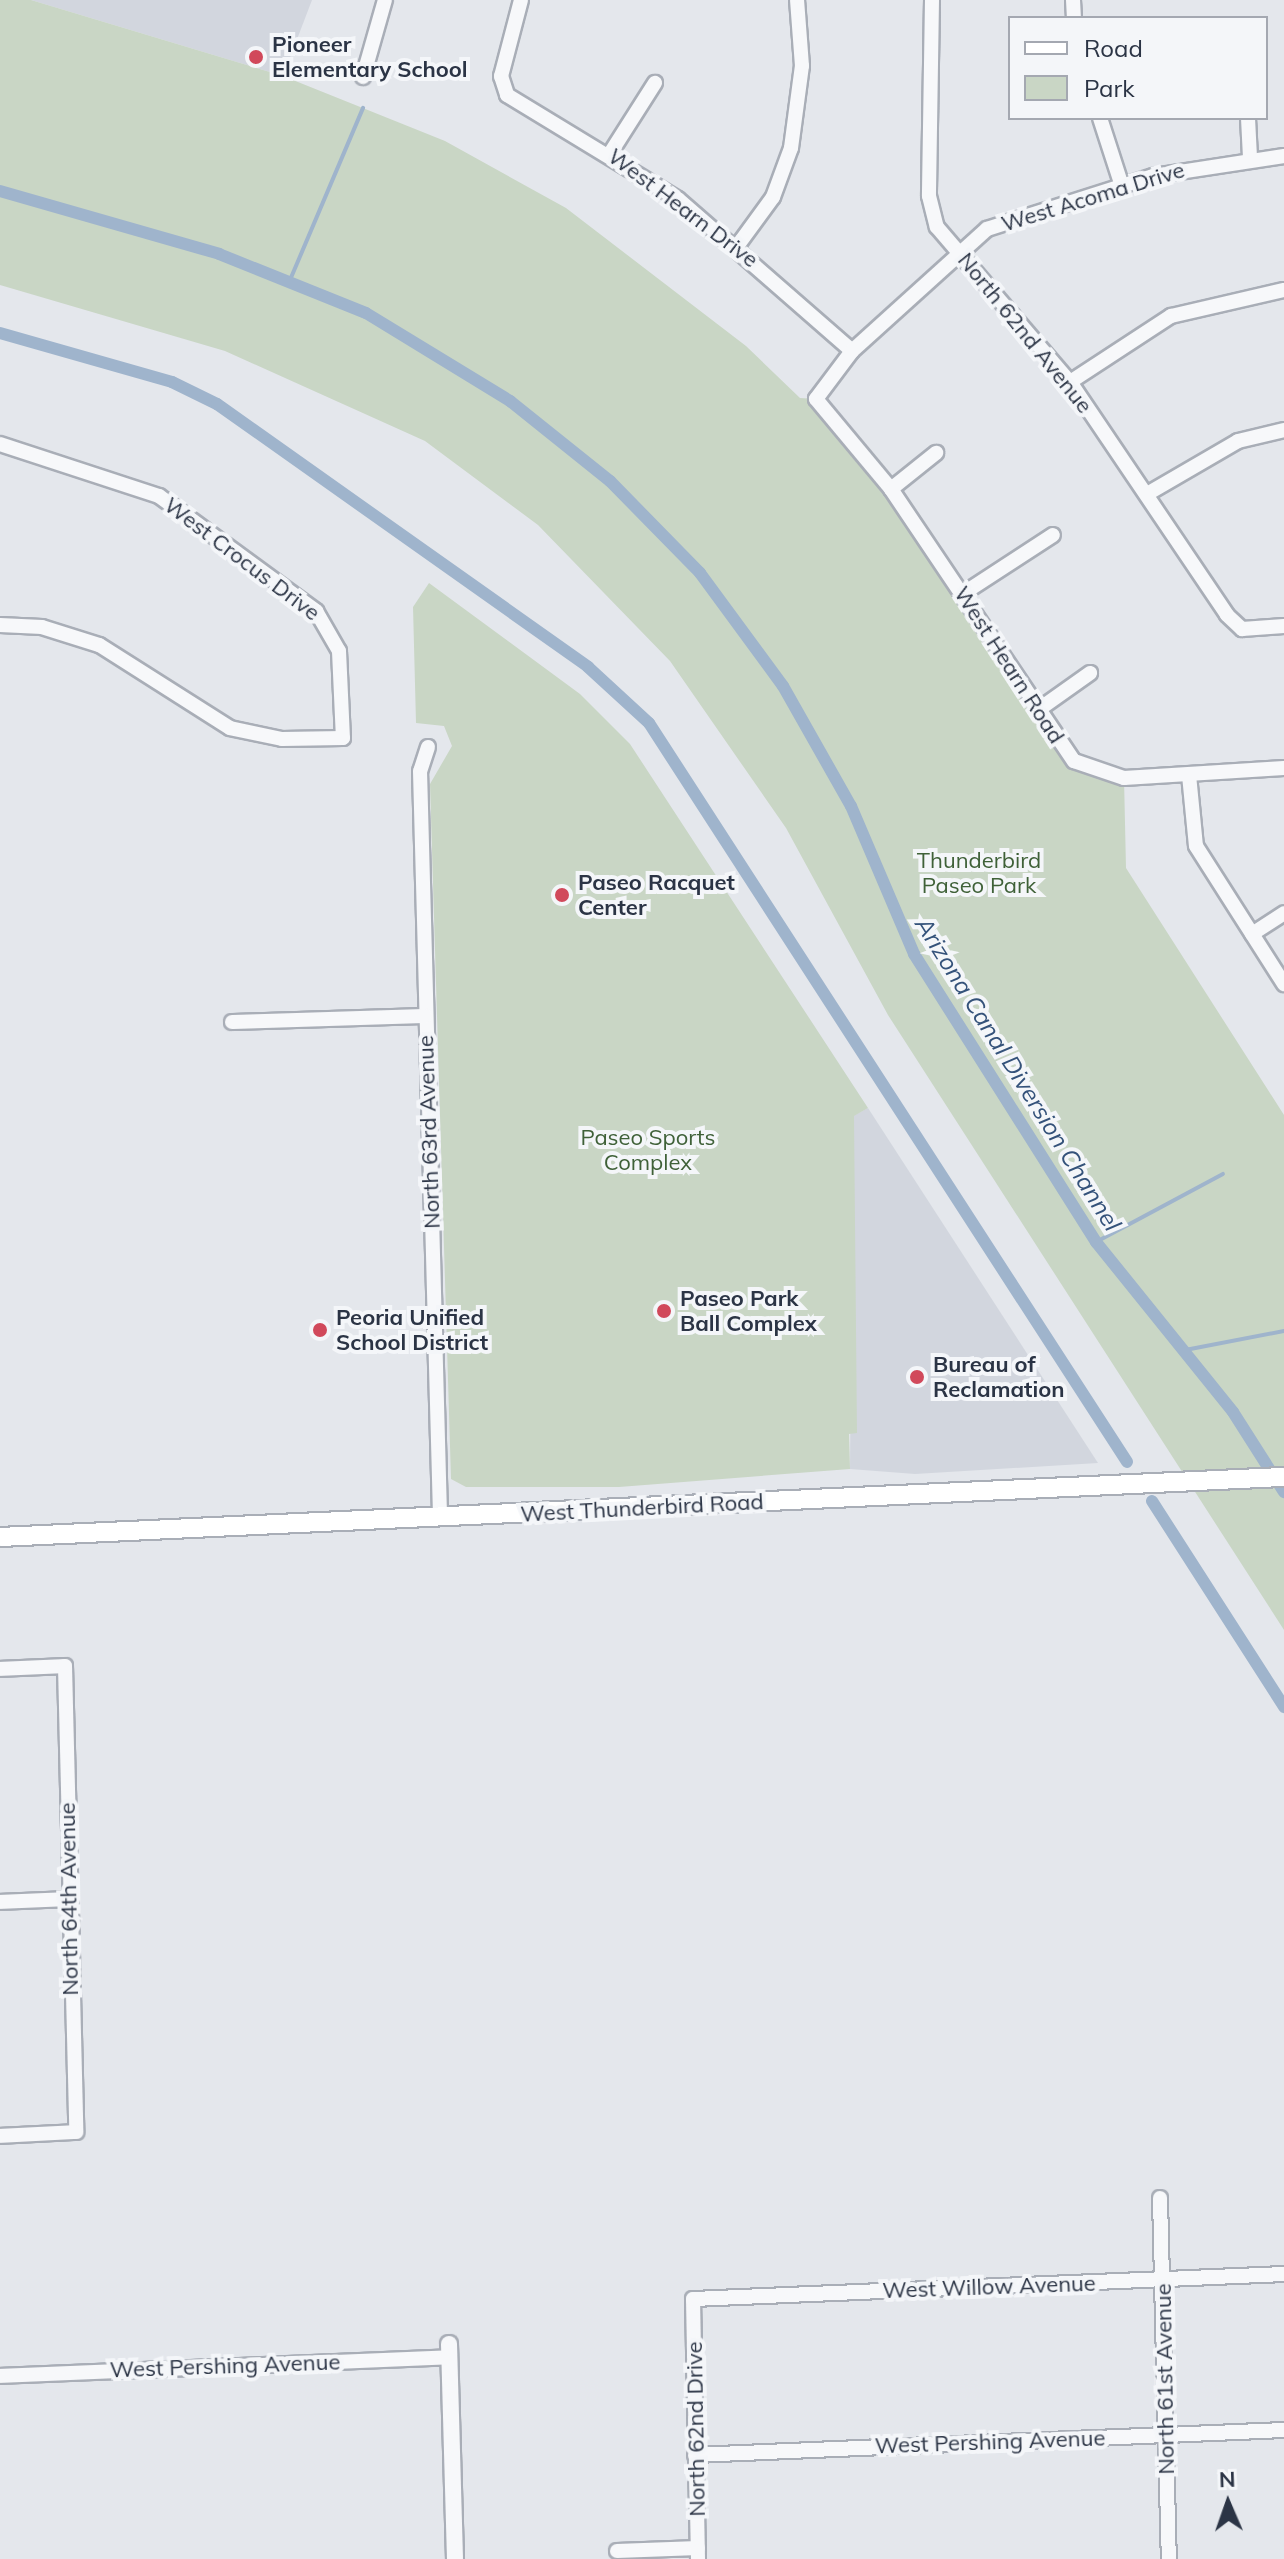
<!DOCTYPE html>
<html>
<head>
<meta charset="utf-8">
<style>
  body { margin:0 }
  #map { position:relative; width:1284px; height:2559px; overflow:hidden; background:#e4e7ec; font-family:Mulish,sans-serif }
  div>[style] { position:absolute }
  .built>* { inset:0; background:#d2d6de }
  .green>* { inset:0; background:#c9d6c5 }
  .stream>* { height:4px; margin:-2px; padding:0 2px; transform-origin:2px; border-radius:2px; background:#9fb4cc }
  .canal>* { height:12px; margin:-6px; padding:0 6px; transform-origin:6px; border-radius:6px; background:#9fb4cc }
  .roads { filter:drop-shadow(2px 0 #a9aeb7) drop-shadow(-2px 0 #a9aeb7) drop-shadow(0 2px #a9aeb7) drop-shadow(0 -2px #a9aeb7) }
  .minor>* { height:14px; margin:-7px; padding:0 7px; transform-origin:7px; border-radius:7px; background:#f7f8fa }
  .tertiary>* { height:16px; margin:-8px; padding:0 8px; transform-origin:8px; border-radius:8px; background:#f7f8fa }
  .secondary>* { height:18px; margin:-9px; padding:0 9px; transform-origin:9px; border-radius:9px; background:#fff }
  .dots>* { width:22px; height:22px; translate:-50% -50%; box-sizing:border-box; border:4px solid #f4f6f9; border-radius:50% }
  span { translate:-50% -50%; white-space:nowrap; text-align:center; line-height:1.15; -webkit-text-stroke:8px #f4f6f9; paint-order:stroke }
  .poi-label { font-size:22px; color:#2b3445; font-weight:700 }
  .left { translate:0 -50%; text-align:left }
  .street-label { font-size:22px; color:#2b3445 }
  .park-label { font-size:22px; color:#3f6138 }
  .water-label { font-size:24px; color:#34527a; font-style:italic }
  .legend { position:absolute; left:1008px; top:16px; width:260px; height:104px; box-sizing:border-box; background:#f4f6f9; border:2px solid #a4a8b1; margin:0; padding:10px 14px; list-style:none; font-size:24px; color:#2b3445 }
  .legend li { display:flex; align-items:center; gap:16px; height:40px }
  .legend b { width:40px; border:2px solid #a4a8b1 }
  .north { position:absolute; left:1188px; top:2463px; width:80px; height:80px; -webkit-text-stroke:6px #f4f6f9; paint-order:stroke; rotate:358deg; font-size:22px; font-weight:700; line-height:32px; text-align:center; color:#2b3445 }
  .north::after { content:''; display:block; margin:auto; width:28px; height:36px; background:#2b3445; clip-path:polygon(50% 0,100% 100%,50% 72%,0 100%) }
</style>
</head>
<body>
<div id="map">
  <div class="built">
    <i style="clip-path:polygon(31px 0,312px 0,283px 76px)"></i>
    <i style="clip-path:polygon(868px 1108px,1098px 1463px,915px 1474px,850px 1469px,853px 1116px)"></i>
  </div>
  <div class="green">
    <i style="clip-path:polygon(0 0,31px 0,283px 76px,445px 141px,566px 208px,746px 346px,800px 398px,816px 399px,891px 489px,1063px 749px,1124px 778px,1126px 868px,1284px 1115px,1284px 1630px,888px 1015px,786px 828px,670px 661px,538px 525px,425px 441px,225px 351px,0 285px)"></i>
    <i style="clip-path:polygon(429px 583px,580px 694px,630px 744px,868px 1108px,854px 1116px,857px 1433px,849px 1434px,850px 1469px,619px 1487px,466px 1487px,451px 1479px,430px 784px,452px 746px,444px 726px,416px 723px,413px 607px)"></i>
  </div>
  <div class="stream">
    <i style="left:290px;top:280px;width:187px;rotate:-67deg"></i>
    <i style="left:1096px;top:1242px;width:144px;rotate:-28.2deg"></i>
    <i style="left:1180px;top:1351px;width:106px;rotate:-10.9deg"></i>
  </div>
  <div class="canal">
    <i style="left:0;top:191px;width:228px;rotate:16deg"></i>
    <i style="left:219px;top:254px;width:158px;rotate:21.9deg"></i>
    <i style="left:366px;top:313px;width:169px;rotate:31.4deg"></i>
    <i style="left:510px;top:401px;width:128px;rotate:38.7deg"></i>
    <i style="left:610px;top:481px;width:129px;rotate:45.6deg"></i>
    <i style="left:700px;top:573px;width:140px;rotate:53.7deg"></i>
    <i style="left:783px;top:686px;width:138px;rotate:60.5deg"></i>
    <i style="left:851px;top:806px;width:161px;rotate:66.9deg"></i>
    <i style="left:914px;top:954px;width:341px;rotate:57.7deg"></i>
    <i style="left:1096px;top:1242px;width:218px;rotate:51.1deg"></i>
    <i style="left:1233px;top:1412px;width:95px;rotate:57.5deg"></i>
    <i style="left:0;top:333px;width:179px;rotate:15.9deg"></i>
    <i style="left:172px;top:382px;width:50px;rotate:26.1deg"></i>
    <i style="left:217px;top:404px;width:455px;rotate:35.3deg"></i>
    <i style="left:588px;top:667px;width:83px;rotate:42.6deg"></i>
    <i style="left:649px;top:723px;width:880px;rotate:57.1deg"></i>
    <i style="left:1152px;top:1501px;width:245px;rotate:57.3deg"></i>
  </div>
  <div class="roads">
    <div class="minor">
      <i style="left:521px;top:0;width:79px;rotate:104.7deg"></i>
      <i style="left:501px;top:76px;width:20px;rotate:72deg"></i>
      <i style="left:507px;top:95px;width:200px;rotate:31.3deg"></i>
      <i style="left:678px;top:199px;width:231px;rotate:41.1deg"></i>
      <i style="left:932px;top:0;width:196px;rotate:90.9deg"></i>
      <i style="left:929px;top:196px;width:32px;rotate:76deg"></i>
      <i style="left:937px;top:227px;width:204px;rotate:49.4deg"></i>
      <i style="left:1070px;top:382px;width:281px;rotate:56deg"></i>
      <i style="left:1227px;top:615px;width:21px;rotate:43deg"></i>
      <i style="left:1242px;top:629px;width:42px;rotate:-4.1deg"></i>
      <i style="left:1073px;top:0;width:18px;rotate:87deg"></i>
      <i style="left:363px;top:77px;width:80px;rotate:-74.1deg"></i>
      <i style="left:1100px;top:118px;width:71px;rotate:72.1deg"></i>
      <i style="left:1248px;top:118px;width:40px;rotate:87.1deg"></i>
      <i style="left:611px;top:152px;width:82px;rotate:-57.5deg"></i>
      <i style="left:1284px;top:156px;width:133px;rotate:171.3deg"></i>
      <i style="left:1153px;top:176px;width:174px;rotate:162.3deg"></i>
      <i style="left:987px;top:229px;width:182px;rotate:137.9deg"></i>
      <i style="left:852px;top:351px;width:60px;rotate:126.9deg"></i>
      <i style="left:816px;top:399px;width:117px;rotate:50.2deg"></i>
      <i style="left:891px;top:489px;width:328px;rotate:56.1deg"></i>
      <i style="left:1074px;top:761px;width:53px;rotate:18.8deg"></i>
      <i style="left:1124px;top:778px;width:160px;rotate:-3.6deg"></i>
      <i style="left:738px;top:245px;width:59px;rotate:-53.9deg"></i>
      <i style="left:773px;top:197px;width:52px;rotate:-69.8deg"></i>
      <i style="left:791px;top:148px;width:83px;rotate:-82.4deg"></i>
      <i style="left:802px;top:66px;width:66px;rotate:-94.3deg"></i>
      <i style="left:1070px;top:382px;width:121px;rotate:-33.2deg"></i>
      <i style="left:1171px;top:316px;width:116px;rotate:-13deg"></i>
      <i style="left:0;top:444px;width:167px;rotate:18.1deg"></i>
      <i style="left:159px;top:496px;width:195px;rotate:36.2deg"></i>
      <i style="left:316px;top:611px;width:46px;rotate:60.1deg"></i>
      <i style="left:339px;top:651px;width:87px;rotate:87.4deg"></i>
      <i style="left:343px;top:738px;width:61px;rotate:179.1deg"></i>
      <i style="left:282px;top:739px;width:53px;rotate:-168.1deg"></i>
      <i style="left:230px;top:728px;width:155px;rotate:-147.6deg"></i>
      <i style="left:99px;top:645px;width:60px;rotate:-162.5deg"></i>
      <i style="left:42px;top:627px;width:42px;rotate:-177.3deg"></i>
      <i style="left:891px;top:489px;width:58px;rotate:-38.7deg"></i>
      <i style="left:1147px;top:494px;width:105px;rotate:-30.2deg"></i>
      <i style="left:1238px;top:441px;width:47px;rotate:-13.4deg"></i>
      <i style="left:964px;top:593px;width:106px;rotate:-33.1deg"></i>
      <i style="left:1038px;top:710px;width:64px;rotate:-35.4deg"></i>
      <i style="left:428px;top:747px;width:25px;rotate:108deg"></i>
      <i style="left:420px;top:771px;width:746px;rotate:88.46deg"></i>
      <i style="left:1189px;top:775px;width:71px;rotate:84.4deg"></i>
      <i style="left:1196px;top:846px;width:164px;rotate:57.5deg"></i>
      <i style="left:1252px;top:934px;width:38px;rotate:-33deg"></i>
      <i style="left:232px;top:1022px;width:193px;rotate:-1.8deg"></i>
      <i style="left:0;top:1669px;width:65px;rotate:-2.6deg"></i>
      <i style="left:65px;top:1666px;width:466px;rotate:88.6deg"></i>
      <i style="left:76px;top:2132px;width:76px;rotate:177deg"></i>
      <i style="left:0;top:1902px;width:68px;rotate:-2.5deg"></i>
      <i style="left:1160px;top:2198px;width:361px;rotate:88.6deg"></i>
      <i style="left:0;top:2376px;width:449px;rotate:-2.4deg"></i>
      <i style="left:695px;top:2455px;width:590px;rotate:-2.43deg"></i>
      <i style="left:617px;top:2551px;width:81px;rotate:-2.1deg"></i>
      <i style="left:698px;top:2559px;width:260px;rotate:-91.1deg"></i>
      <i style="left:693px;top:2299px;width:592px;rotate:-2.42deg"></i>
    </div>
    <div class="tertiary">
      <i style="left:449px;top:2344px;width:215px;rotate:88.4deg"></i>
    </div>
    <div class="secondary">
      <i style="left:0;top:1537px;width:1285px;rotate:-2.68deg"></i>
    </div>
  </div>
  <div class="dots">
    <i style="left:256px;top:57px;background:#d1495b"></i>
    <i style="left:562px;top:895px;background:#d1495b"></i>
    <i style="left:664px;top:1311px;background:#d1495b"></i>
    <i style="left:320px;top:1330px;background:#d1495b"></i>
    <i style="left:917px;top:1377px;background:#d1495b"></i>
  </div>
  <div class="poi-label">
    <span class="left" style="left:272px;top:57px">Pioneer<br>Elementary School</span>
    <span class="left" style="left:578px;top:895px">Paseo Racquet<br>Center</span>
    <span class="left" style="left:680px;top:1311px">Paseo Park<br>Ball Complex</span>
    <span class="left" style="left:336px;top:1330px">Peoria Unified<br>School District</span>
    <span class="left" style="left:933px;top:1377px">Bureau of<br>Reclamation</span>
  </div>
  <div class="street-label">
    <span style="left:1093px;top:197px;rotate:-17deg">West Acoma Drive</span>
    <span style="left:683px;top:208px;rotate:37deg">West Hearn Drive</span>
    <span style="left:1025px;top:333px;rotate:51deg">North 62nd Avenue</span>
    <span style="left:242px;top:559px;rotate:37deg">West Crocus Drive</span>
    <span style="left:1009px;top:665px;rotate:57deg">West Hearn Road</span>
    <span style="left:429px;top:1132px;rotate:-92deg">North 63rd Avenue</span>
    <span style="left:642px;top:1508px;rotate:-3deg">West Thunderbird Road</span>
    <span style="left:69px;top:1899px;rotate:-91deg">North 64th Avenue</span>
    <span style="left:989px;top:2287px;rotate:-2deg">West Willow Avenue</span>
    <span style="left:225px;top:2366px;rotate:-2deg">West Pershing Avenue</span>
    <span style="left:1165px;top:2379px;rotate:-91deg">North 61st Avenue</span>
    <span style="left:696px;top:2429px;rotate:-91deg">North 62nd Drive</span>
    <span style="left:990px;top:2442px;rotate:-2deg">West Pershing Avenue</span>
  </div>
  <div class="park-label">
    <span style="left:979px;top:873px">Thunderbird<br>Paseo Park</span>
    <span style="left:648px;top:1150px">Paseo Sports<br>Complex</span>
  </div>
  <div class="water-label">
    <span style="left:1018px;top:1074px;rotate:58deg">Arizona Canal Diversion Channel</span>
  </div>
  <ul class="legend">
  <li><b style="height:10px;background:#fff"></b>Road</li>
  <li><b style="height:22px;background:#c9d6c5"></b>Park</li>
  </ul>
  <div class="north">N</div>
</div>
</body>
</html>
